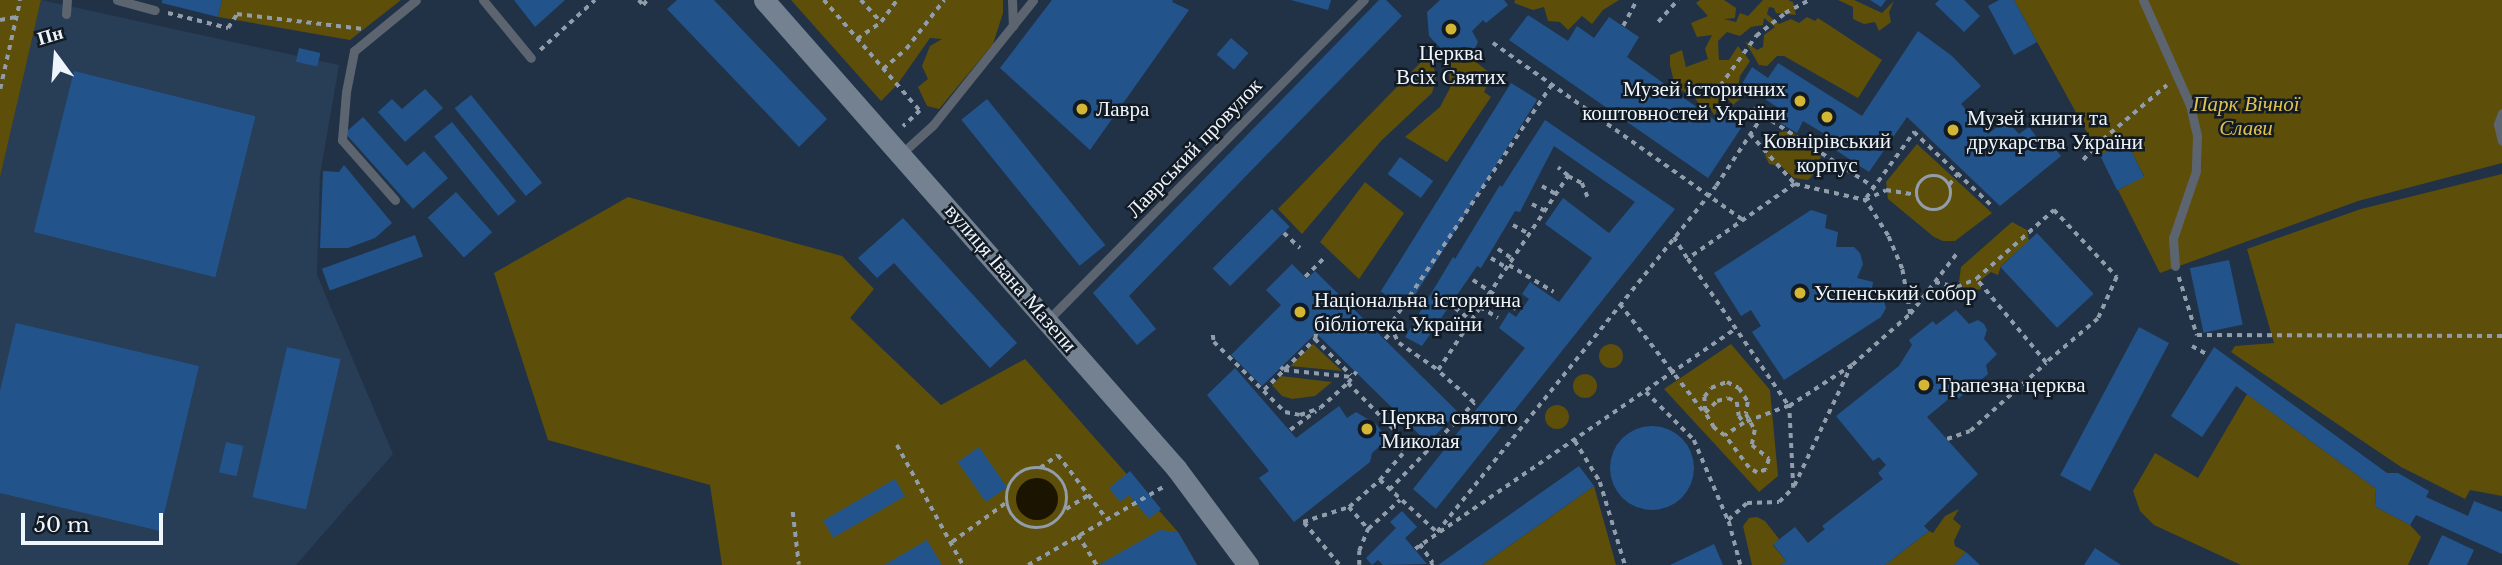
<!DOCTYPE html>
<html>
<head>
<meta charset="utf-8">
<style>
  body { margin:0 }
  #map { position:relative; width:2502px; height:565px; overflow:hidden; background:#213247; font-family:"Libre Baskerville",serif }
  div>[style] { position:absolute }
  .built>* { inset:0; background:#283d56 }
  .green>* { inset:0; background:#5d4e09 }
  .round { border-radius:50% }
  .water>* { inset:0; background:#1b1400 }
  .building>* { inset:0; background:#22548b; transform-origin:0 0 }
  .path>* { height:3.5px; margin-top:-1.75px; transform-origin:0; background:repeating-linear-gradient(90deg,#919daa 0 5px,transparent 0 10px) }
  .path>.ring { margin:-1.75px; padding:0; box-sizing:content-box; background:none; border:3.5px solid #919daa; border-radius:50% }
  .lane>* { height:9px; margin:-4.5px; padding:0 4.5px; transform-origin:4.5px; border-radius:4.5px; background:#5c646f }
  .secondary>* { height:21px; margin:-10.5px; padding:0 10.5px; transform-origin:10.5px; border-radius:10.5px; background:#738191 }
  .dots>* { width:19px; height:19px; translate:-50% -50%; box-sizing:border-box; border:4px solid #121a23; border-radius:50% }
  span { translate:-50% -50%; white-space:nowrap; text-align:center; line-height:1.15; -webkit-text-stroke:5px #121a23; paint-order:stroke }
  .poi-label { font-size:21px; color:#eef5fd }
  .right { translate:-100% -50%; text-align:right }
  .left { translate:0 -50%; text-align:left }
  .park-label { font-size:21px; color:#dfc24f; font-style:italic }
  .street-label { font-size:21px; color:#eef5fd }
  .north { position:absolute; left:21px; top:21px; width:70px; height:70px; -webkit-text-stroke:5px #121a23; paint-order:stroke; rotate:344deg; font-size:19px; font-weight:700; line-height:28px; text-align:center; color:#eef5fd }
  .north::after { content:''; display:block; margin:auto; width:24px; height:32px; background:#eef5fd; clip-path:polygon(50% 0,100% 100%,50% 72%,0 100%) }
  .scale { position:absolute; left:21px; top:513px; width:142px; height:32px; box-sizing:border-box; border:4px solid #eef5fd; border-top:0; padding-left:9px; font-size:21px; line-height:24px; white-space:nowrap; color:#eef5fd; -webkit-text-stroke:5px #121a23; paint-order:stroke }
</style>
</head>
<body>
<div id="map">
  <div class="built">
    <i style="clip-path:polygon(41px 0,339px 65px,320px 175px,317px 275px,393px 454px,296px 565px,0 565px,0 167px)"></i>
  </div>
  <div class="green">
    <i style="clip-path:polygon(0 0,41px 0,0 177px)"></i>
    <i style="clip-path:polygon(222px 0,401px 0,350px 40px,218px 17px)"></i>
    <i style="clip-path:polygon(791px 0,1003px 0,1003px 13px,993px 44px,939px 109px,927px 106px,918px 87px,928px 79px,922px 66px,930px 46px,942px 39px,930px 38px,897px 85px,881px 101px)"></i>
    <i style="clip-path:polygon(1515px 0,1619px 0,1603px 10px,1592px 24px,1582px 16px,1568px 30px,1560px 22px,1548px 21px,1544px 7px,1533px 10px,1514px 3px)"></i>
    <i style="clip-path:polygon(1700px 0,1724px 0,1736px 8px,1735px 18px,1724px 19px,1736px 22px,1740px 13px,1748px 16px,1763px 0,1788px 0,1793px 2px,1796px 15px,1776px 13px,1774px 8px,1769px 7px,1767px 14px,1779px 24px,1791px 19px,1799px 23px,1807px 17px,1815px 21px,1818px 18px,1882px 60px,1858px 98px,1784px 56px,1777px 56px,1767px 66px,1759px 65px,1745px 41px,1757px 50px,1763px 47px,1764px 35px,1775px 27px,1764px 18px,1763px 25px,1751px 27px,1740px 36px,1727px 32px,1718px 41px,1719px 60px,1729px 60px,1738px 46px,1750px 61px,1740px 76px,1738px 87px,1746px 94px,1733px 105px,1726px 97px,1720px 96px,1715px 116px,1708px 106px,1699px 104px,1695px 98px,1702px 88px,1702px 83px,1696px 83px,1696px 91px,1689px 95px,1675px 86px,1670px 65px,1670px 55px,1682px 50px,1686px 67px,1708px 59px,1705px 49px,1712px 35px,1697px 37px,1691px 23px,1708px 16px,1696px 3px)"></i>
    <i style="clip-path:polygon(1838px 0,1854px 0,1882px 13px,1894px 1px,1889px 12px,1891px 22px,1879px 31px,1875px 22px,1864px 24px,1853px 19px,1853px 7px)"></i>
    <i style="clip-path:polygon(2014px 0,2502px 0,2502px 163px,2358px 201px,2160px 273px,2118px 190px,2144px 176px,2127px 143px,2100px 156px)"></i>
    <i style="clip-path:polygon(1427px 56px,1434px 67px,1436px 80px,1432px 93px,1381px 141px,1302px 234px,1278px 209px)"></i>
    <i style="clip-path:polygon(1441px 57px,1452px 60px,1470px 57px,1492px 75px,1484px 92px,1491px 97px,1447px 162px,1405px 137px,1440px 107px,1450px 88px,1449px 70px)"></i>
    <i style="clip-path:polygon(1787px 131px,1809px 140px,1811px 148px,1821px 155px,1818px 169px,1808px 180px,1794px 178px,1781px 166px,1769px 164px,1765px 155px,1776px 133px)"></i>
    <i style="clip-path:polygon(1917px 144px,1992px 213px,1955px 241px,1943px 241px,1934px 237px,1888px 199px,1886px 182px)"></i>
    <i style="clip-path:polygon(2502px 174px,2502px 496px,2470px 490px,2465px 499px,2401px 467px,2231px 352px,2235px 346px,2274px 343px,2247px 249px,2361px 209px)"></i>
    <i style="clip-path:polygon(1365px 182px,1404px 213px,1359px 279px,1320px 242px)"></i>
    <i style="clip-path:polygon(628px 197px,842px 256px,874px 289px,850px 318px,941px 405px,1025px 359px,1178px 532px,1197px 565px,722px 565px,710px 485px,548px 440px,494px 273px)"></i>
    <i style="clip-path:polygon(2012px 222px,2027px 230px,2029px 241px,2001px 266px,1998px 275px,1991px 272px,1981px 280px,1981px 289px,1967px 292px,1959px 282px,1961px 267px)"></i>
    <i class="round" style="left:1599px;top:344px;width:24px;height:24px"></i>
    <i style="clip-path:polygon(1313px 344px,1342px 371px,1290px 366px)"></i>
    <i style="clip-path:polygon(1731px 344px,1770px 390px,1778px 476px,1759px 492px,1664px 389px)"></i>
    <i class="round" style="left:1573px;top:374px;width:24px;height:24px"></i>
    <i style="clip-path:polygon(1281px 376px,1332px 382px,1315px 396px,1292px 399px,1282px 396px,1272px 385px)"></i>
    <i style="clip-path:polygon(2247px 394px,2375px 488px,2376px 507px,2410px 525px,2421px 537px,2408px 565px,2241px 565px,2154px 525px,2140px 511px,2133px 491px,2155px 453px,2198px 478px)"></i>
    <i class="round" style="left:1545px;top:405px;width:24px;height:24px"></i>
    <i style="clip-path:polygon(1594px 486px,1616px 565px,1482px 565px)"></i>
    <i style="clip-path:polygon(1959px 509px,1953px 519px,1961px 526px,1954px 541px,1955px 546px,1966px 552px,1954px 565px,1885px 565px,1929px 531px,1933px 533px,1945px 516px)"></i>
    <i style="clip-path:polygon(1757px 517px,1765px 521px,1779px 539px,1773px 545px,1786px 561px,1780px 565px,1752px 565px,1743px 526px,1749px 518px)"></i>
  </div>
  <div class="water">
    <i class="round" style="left:1016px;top:478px;width:42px;height:42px"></i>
  </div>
  <div class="building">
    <i style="clip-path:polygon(162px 0,222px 0,218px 17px,162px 3px)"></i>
    <i style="clip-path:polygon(514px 0,565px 0,535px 27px)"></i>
    <i style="clip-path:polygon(677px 0,714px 0,827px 119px,799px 147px,667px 9px)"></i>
    <i style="clip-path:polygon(1052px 0,1173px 0,1172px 2px,1189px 10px,1090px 150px,1000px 68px)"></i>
    <i style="clip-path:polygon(1291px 0,1331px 0,1328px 10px)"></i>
    <i style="clip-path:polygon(1379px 0,1386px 0,1402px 16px,1129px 296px,1156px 329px,1137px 345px,1093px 293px)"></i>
    <i style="clip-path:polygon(1440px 0,1504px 0,1508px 5px,1486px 23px,1483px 20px,1472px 31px,1478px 42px,1474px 50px,1462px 56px,1444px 52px,1429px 36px,1427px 12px)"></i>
    <i style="clip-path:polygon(1870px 0,1886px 0,1881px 7px)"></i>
    <i style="clip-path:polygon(1939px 0,1964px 0,1980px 16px,1964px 32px,1935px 4px)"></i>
    <i style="clip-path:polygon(1999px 0,2014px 0,2037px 42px,2014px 55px,1988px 6px)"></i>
    <i style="clip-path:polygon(1528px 15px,1568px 41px,1577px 26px,1594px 38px,1609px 17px,1639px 37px,1627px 57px,1716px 121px,1726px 106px,1747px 119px,1708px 178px,1509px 40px)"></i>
    <i style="clip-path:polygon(1918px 31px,1952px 56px,1981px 86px,1961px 104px,1988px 134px,2006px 120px,2019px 134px,2029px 127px,2039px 140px,2046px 137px,2061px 156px,2000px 206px,1907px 117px,1869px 172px,1834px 149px,1838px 142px,1803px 121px,1797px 133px,1774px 119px,1780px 109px,1742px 84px,1752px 67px,1768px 78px,1778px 63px,1862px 116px)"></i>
    <i style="left:1231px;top:38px;width:23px;height:22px;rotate:41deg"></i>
    <i style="left:299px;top:48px;width:22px;height:14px;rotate:13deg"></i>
    <i style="left:74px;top:71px;width:187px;height:166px;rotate:14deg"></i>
    <i style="left:1511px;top:83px;width:31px;height:246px;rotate:32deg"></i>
    <i style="clip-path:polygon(425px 89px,443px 108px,405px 142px,378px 112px,392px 99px,402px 109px)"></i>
    <i style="left:471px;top:95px;width:113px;height:21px;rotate:51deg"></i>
    <i style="left:987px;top:99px;width:188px;height:33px;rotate:51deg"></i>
    <i style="clip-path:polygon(363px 117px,407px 166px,424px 151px,448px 178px,413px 209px,345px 133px)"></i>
    <i style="clip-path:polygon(1545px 120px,1675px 209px,1436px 509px,1413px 489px,1525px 348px,1499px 328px,1509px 312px,1516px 317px,1529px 299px,1522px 294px,1530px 282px,1559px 302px,1592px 258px,1545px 224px,1563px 198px,1609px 233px,1635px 202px,1554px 146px,1520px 212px,1515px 211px,1481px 268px,1477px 266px,1422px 346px,1405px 337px,1453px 257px,1455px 259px,1500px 185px,1502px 187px)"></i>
    <i style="left:452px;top:122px;width:102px;height:23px;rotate:51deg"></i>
    <i style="left:2127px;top:142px;width:39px;height:30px;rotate:64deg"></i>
    <i style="left:1400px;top:157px;width:41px;height:21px;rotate:36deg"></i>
    <i style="clip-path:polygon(344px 165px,392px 223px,375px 238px,348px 248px,320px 248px,323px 171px,339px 172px)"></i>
    <i style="left:456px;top:192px;width:54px;height:38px;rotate:48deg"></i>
    <i style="left:1272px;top:209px;width:25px;height:84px;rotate:45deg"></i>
    <i style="clip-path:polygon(1811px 210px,1827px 215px,1825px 228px,1838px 232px,1836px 247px,1854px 247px,1860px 253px,1863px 264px,1857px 278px,1873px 282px,1871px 297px,1884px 301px,1886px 308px,1881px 317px,1784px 380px,1752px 332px,1761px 326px,1751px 310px,1741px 316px,1714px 273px)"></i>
    <i style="clip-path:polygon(903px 218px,1017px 343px,990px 368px,894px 263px,877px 278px,858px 258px)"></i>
    <i style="left:2037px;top:233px;width:83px;height:50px;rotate:47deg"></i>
    <i style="left:415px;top:235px;width:23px;height:99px;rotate:70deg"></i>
    <i style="left:2229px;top:260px;width:66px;height:40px;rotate:78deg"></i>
    <i style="clip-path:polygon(1292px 264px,1307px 279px,1315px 271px,1458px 412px,1428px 443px,1316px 333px,1262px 386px,1231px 355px,1281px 305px,1266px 290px)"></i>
    <i style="clip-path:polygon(1956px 310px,1969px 324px,1978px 320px,1984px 324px,1987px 330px,1984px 339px,1997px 354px,1986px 365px,1988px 374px,1959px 398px,1951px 397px,1927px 417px,1978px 474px,1924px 526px,1929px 531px,1885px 565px,1780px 565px,1786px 561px,1773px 544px,1795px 527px,1808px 543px,1825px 529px,1822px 526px,1883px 479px,1878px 473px,1886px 465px,1879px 457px,1873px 461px,1836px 416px,1899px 366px,1912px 345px,1909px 340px,1933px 321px,1936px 325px)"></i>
    <i style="clip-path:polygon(16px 323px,199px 366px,160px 531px,0 493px,0 391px)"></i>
    <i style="left:2139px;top:327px;width:34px;height:168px;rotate:28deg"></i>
    <i style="left:287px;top:347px;width:55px;height:154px;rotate:13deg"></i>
    <i style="clip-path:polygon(2214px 347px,2387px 473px,2398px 473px,2429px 491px,2426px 497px,2468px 516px,2474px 501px,2502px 512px,2502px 554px,2416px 515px,2410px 525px,2376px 507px,2375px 488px,2236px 386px,2202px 437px,2171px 416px)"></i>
    <i style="clip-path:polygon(1235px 368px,1296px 438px,1339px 406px,1347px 418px,1356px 412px,1376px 424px,1383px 433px,1382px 444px,1372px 453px,1370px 462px,1294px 522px,1259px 478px,1269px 471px,1207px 395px)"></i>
    <i class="round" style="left:1610px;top:426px;width:84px;height:84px"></i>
    <i style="left:226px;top:442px;width:18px;height:31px;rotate:13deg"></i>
    <i style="left:979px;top:447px;width:49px;height:26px;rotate:55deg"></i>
    <i style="clip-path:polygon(1579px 466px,1594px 486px,1482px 565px,1438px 565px)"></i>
    <i style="clip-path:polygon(1130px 471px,1161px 509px,1149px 519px,1129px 495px,1120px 502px,1109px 488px)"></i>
    <i style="left:895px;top:479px;width:20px;height:83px;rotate:60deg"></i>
    <i style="clip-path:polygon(1402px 511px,1417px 527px,1405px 538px,1427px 564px,1383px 565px,1378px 560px,1372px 565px,1366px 558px,1396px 528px,1390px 522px)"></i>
    <i style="clip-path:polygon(1160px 530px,1178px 532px,1197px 565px,1098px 565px)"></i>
    <i style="clip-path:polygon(2442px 535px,2474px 550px,2467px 565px,2428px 565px)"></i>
    <i style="clip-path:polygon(927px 540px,942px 565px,884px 565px)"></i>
    <i style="clip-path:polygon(1714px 544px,1723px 565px,1670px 565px)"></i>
    <i style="clip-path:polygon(2095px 548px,2121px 565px,2084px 565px)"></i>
    <i style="clip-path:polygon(1966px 552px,1980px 565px,1954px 565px)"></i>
  </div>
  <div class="path">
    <i style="left:639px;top:0;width:6px;rotate:51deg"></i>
    <i style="left:643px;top:5px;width:6px;rotate:-51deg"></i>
    <i style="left:824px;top:0;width:147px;rotate:49.1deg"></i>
    <i style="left:920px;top:111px;width:23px;rotate:137deg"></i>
    <i style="left:861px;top:0;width:30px;rotate:48deg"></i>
    <i style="left:168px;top:13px;width:62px;rotate:14deg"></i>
    <i style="left:228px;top:28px;width:17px;rotate:-57deg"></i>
    <i style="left:237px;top:14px;width:127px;rotate:6.8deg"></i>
    <i style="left:0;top:20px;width:16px;rotate:-11deg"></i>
    <i style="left:1658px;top:22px;width:30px;rotate:-48deg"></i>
    <i style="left:1623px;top:26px;width:30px;rotate:-62deg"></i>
    <i style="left:857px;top:39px;width:29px;rotate:-35deg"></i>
    <i style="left:881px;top:22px;width:27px;rotate:-54deg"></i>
    <i style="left:1493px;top:43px;width:305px;rotate:35.3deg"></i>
    <i style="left:540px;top:50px;width:74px;rotate:-42.3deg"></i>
    <i style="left:883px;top:69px;width:30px;rotate:-41deg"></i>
    <i style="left:906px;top:49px;width:62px;rotate:-52.2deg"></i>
    <i style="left:1552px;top:85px;width:290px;rotate:123.9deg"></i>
    <i style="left:1390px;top:326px;width:19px;rotate:62deg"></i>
    <i style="left:1399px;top:343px;width:47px;rotate:34.7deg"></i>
    <i style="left:1438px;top:370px;width:234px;rotate:-56.2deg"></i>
    <i style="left:1568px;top:176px;width:13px;rotate:-141deg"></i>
    <i style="left:1720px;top:86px;width:62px;rotate:-54.2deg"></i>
    <i style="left:1756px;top:36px;width:37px;rotate:-38deg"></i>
    <i style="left:1785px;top:13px;width:27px;rotate:-28deg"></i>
    <i style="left:0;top:89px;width:91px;rotate:-77.3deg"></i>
    <i style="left:1763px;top:115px;width:132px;rotate:33deg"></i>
    <i style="left:1750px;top:134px;width:67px;rotate:48deg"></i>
    <i style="left:1795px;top:184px;width:72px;rotate:12.9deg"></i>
    <i style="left:1865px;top:200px;width:23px;rotate:-25deg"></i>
    <i style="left:1886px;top:190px;width:30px;rotate:9deg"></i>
    <i style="left:2083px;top:160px;width:18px;rotate:-49deg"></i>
    <i style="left:2095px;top:146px;width:94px;rotate:-40.3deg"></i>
    <i class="ring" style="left:1917px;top:176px;width:30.5px;height:30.5px"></i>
    <i style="left:1568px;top:176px;width:16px;rotate:27deg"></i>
    <i style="left:1582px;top:183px;width:16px;rotate:68deg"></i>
    <i style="left:1795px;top:184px;width:131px;rotate:145deg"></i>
    <i style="left:1688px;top:259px;width:178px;rotate:55.5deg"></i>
    <i style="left:1789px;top:406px;width:75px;rotate:-33.1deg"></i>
    <i style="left:1852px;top:365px;width:77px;rotate:-41.3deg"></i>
    <i style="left:1910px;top:314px;width:46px;rotate:-100.1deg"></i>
    <i style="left:1902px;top:269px;width:36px;rotate:-113deg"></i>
    <i style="left:1888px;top:236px;width:43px;rotate:-122.6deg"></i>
    <i style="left:1949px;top:185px;width:15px;rotate:-53deg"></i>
    <i style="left:1542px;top:186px;width:16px;rotate:30deg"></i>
    <i style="left:1866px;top:198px;width:82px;rotate:-54deg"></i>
    <i style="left:1914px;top:132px;width:106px;rotate:43.5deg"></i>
    <i style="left:1532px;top:204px;width:15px;rotate:28deg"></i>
    <i style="left:1513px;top:225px;width:18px;rotate:29deg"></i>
    <i style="left:1284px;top:233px;width:22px;rotate:43deg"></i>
    <i style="left:1674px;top:237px;width:26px;rotate:58deg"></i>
    <i style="left:1498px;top:249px;width:18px;rotate:34deg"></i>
    <i style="left:1491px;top:258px;width:19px;rotate:32deg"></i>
    <i style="left:1509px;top:265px;width:52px;rotate:31deg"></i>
    <i style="left:1305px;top:277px;width:28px;rotate:-45deg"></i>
    <i style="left:2179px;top:277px;width:61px;rotate:72.8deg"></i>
    <i style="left:2197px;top:335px;width:305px;rotate:0.2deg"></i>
    <i style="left:1473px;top:280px;width:52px;rotate:34deg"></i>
    <i style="left:1935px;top:282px;width:23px;rotate:13deg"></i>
    <i style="left:1957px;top:287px;width:21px;rotate:-23deg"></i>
    <i style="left:1976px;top:279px;width:104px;rotate:-41.5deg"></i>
    <i style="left:2054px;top:210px;width:92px;rotate:46.8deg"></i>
    <i style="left:2117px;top:277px;width:46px;rotate:114.3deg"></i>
    <i style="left:2098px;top:319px;width:68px;rotate:139.8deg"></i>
    <i style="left:2046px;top:363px;width:109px;rotate:-129.8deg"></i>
    <i style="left:1620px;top:304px;width:135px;rotate:52.2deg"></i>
    <i style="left:1480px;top:307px;width:21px;rotate:31deg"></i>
    <i style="left:1455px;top:308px;width:20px;rotate:37deg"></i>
    <i style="left:1910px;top:314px;width:78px;rotate:-52.3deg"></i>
    <i style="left:1448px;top:320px;width:20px;rotate:41deg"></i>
    <i style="left:1213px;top:335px;width:7px;rotate:82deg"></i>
    <i style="left:1214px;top:342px;width:100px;rotate:44.6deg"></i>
    <i style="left:1285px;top:412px;width:15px;rotate:11deg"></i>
    <i style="left:1300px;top:415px;width:21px;rotate:-19deg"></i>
    <i style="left:1320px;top:408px;width:38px;rotate:-42deg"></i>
    <i style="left:1348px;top:383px;width:74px;rotate:45.5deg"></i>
    <i style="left:1400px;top:436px;width:18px;rotate:81deg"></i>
    <i style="left:1403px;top:454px;width:35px;rotate:131deg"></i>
    <i style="left:1380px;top:480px;width:77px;rotate:42.4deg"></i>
    <i style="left:1437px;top:532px;width:444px;rotate:-51.1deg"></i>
    <i style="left:1716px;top:186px;width:85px;rotate:-56.5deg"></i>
    <i style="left:1763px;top:115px;width:12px;rotate:-149deg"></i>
    <i style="left:1315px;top:339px;width:51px;rotate:45deg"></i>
    <i style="left:1385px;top:339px;width:12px;rotate:-48deg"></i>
    <i style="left:2192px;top:346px;width:18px;rotate:29deg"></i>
    <i style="left:1281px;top:367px;width:4px;rotate:45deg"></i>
    <i style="left:1284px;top:370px;width:68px;rotate:5.9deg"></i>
    <i style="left:1348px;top:383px;width:14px;rotate:-54deg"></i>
    <i style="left:1264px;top:390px;width:72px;rotate:-45deg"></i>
    <i style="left:1315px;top:339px;width:6px;rotate:-81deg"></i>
    <i style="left:1646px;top:392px;width:68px;rotate:45deg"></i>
    <i style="left:1694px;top:440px;width:87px;rotate:67deg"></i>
    <i style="left:1705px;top:411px;width:14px;rotate:-94deg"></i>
    <i style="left:1704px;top:397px;width:11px;rotate:-52deg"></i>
    <i style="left:1711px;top:388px;width:17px;rotate:-21deg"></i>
    <i style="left:1727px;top:382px;width:13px;rotate:27deg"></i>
    <i style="left:1739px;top:388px;width:17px;rotate:57deg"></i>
    <i style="left:1748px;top:402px;width:12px;rotate:99deg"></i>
    <i style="left:1746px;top:414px;width:18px;rotate:61deg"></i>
    <i style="left:1755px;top:430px;width:15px;rotate:101deg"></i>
    <i style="left:1752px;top:445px;width:22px;rotate:39deg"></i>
    <i style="left:1769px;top:459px;width:11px;rotate:105deg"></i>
    <i style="left:1766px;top:470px;width:9px;rotate:162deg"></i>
    <i style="left:1757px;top:473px;width:9px;rotate:-148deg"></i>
    <i style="left:1749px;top:468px;width:40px;rotate:-127deg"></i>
    <i style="left:1290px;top:430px;width:32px;rotate:-36deg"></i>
    <i style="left:1947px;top:439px;width:24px;rotate:-19deg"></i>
    <i style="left:1970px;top:431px;width:102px;rotate:-41.8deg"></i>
    <i style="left:1575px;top:441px;width:48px;rotate:58.6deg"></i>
    <i style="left:1600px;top:482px;width:87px;rotate:73.2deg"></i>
    <i style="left:897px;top:445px;width:137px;rotate:61.2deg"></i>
    <i style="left:1040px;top:468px;width:22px;rotate:-36deg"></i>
    <i style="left:1058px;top:455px;width:79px;rotate:52.7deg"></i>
    <i class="ring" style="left:1007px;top:468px;width:56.5px;height:56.5px"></i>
    <i style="left:1794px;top:486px;width:133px;rotate:-64.6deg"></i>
    <i style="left:1389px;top:490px;width:122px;rotate:-45.7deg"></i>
    <i style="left:1474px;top:403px;width:48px;rotate:-138.4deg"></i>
    <i style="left:1349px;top:507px;width:29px;rotate:49deg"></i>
    <i style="left:1066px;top:509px;width:26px;rotate:-32deg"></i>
    <i style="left:793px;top:512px;width:53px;rotate:83.5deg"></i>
    <i style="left:1078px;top:535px;width:36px;rotate:58deg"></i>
    <i style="left:952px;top:542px;width:68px;rotate:-36deg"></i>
    <i style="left:1420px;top:544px;width:23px;rotate:56deg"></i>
    <i style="left:1433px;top:563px;width:3px;rotate:135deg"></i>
    <i style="left:1415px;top:549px;width:388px;rotate:-34.5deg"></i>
    <i style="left:1028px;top:565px;width:158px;rotate:-30deg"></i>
    <i style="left:1339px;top:565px;width:56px;rotate:-129.9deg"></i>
    <i style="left:1303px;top:522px;width:48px;rotate:-18.1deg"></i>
    <i style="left:1349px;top:507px;width:41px;rotate:-41.1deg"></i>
    <i style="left:1359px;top:565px;width:14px;rotate:-90deg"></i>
    <i style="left:1359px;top:551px;width:24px;rotate:-68deg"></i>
    <i style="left:1368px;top:529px;width:43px;rotate:-42.2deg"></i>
    <i style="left:1740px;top:565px;width:47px;rotate:-104.9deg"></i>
    <i style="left:1728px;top:520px;width:25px;rotate:-42deg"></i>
    <i style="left:1747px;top:503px;width:32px;rotate:-2deg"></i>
    <i style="left:1779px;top:502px;width:20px;rotate:-45deg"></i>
    <i style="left:1793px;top:488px;width:82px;rotate:-92.8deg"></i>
    <i style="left:1789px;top:406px;width:48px;rotate:159.3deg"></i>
    <i style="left:1744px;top:423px;width:23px;rotate:146deg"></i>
    <i style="left:1725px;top:436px;width:14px;rotate:-144deg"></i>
    <i style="left:1714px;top:428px;width:17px;rotate:-121deg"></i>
    <i style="left:1705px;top:413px;width:17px;rotate:-45deg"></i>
    <i style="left:1717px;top:401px;width:11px;rotate:-15deg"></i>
    <i style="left:1728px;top:398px;width:10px;rotate:24deg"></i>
    <i style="left:1737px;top:402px;width:14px;rotate:82deg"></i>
    <i style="left:1739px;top:416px;width:9px;rotate:54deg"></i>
  </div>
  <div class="lane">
    <i style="left:117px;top:0;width:39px;rotate:15deg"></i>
    <i style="left:483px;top:0;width:75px;rotate:50.4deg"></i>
    <i style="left:1012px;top:0;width:26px;rotate:88deg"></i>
    <i style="left:2143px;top:0;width:115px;rotate:65.9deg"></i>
    <i style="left:2190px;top:105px;width:32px;rotate:77deg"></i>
    <i style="left:2197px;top:136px;width:35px;rotate:92deg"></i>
    <i style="left:2196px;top:171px;width:71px;rotate:108.9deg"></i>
    <i style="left:2173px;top:238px;width:28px;rotate:86deg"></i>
    <i style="left:66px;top:14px;width:14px;rotate:-86deg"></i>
    <i style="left:2502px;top:113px;width:12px;rotate:110deg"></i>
    <i style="left:2498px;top:124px;width:17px;rotate:77deg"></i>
    <i style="left:901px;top:154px;width:43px;rotate:-42.2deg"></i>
    <i style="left:933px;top:125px;width:160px;rotate:-51.3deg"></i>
    <i style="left:395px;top:200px;width:80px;rotate:-131.5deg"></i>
    <i style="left:342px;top:140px;width:48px;rotate:-85.2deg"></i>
    <i style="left:346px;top:92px;width:42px;rotate:-79deg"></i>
    <i style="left:354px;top:51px;width:80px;rotate:-39.4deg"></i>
    <i style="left:1048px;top:320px;width:450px;rotate:-45.4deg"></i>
  </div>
  <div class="secondary">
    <i style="left:764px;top:0;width:624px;rotate:48.64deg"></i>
    <i style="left:1176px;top:468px;width:121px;rotate:53.4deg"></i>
  </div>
  <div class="dots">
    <i style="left:1451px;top:29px;background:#d4b635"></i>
    <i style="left:1800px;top:101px;background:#d4b635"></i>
    <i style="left:1082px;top:109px;background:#d4b635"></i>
    <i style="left:1827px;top:117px;background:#d4b635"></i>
    <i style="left:1953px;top:130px;background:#d4b635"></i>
    <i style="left:1800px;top:293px;background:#d4b635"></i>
    <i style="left:1300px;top:312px;background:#d4b635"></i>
    <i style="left:1924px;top:385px;background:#d4b635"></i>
    <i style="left:1367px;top:429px;background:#d4b635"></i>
  </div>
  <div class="poi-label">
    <span style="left:1451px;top:65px">Церква<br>Всіх Святих</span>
    <span class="right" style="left:1786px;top:101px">Музей історичних<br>коштовностей України</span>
    <span class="left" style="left:1096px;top:109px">Лавра</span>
    <span class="left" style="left:1967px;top:130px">Музей книги та<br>друкарства України</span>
    <span style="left:1827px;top:153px">Ковнірівський<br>корпус</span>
    <span class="left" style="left:1814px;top:293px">Успенський собор</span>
    <span class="left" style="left:1314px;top:312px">Національна історична<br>бібліотека України</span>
    <span class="left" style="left:1938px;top:385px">Трапезна церква</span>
    <span class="left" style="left:1381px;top:429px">Церква святого<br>Миколая</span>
  </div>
  <div class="park-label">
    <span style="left:2246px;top:116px">Парк Вічної<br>Слави</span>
  </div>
  <div class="street-label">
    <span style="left:1194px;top:148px;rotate:-46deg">Лаврський провулок</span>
    <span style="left:1011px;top:278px;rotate:49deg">вулиця Івана Мазепи</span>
  </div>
  <div class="north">Пн</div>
  <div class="scale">50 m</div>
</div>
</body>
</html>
